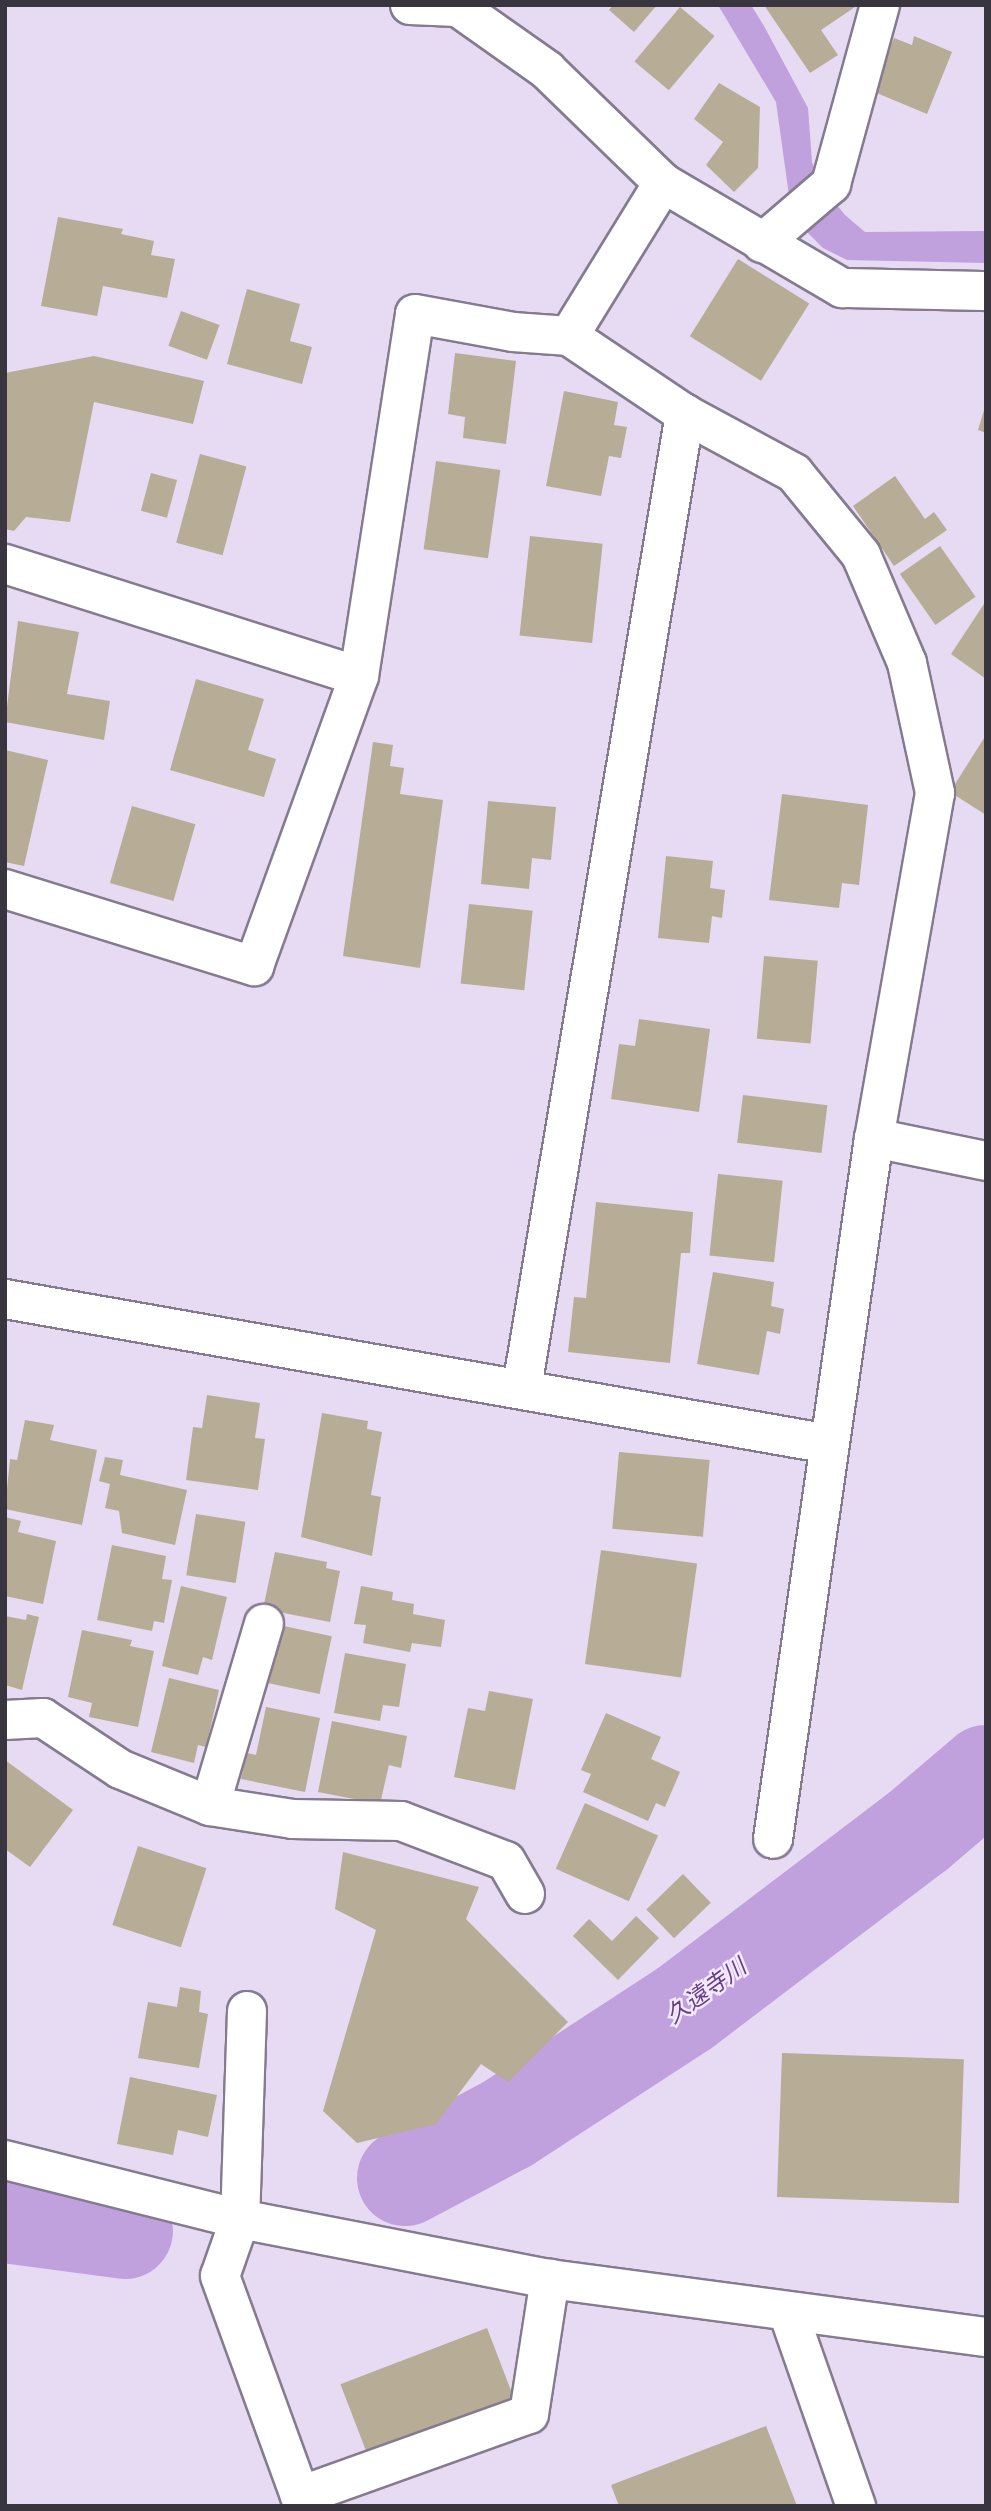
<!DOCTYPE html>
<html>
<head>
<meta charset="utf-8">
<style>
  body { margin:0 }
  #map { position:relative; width:991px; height:2511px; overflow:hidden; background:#e6dbf2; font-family:"Crimson Pro","Noto Sans JP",serif }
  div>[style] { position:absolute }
  .water>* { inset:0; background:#c0a0dd }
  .river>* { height:96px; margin:-48px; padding:0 48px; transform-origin:48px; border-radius:48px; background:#c0a0dd }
  .building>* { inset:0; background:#b7ac96; transform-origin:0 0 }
  .roads { filter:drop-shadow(2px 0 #857b8f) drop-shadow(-2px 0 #857b8f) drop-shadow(0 2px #857b8f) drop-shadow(0 -2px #857b8f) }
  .minor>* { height:38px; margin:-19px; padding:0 19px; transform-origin:19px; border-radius:19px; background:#fff }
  span { translate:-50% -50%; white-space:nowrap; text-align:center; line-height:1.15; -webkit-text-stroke:5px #f2e9fc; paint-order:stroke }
  .water-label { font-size:23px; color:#673f88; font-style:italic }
  .frame { position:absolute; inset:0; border:7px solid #39353e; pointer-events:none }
</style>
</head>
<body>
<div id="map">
  <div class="water">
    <i style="clip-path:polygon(718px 5px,751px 5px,764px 26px,808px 108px,812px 162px,822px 187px,845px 215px,865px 232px,986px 231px,986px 263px,847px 260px,823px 248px,792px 217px,776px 102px)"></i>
  </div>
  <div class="river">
    <i style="left:405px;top:2178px;width:115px;rotate:-27.9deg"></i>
    <i style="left:507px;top:2124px;width:212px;rotate:-33.1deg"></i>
    <i style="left:685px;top:2008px;width:291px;rotate:-37.2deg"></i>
    <i style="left:917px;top:1832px;width:91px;rotate:-40.5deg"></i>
    <i style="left:5px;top:2215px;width:121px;rotate:7.6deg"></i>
  </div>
  <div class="building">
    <i style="clip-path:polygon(613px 5px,657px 5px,634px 32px,609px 10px)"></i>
    <i style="clip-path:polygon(764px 5px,858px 5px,821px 30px,838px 55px,810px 73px)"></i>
    <i style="left:680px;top:7px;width:45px;height:71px;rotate:40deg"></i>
    <i style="clip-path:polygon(914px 36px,952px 52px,927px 114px,872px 91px,894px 38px,912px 45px)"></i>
    <i style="clip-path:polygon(719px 83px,760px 107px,758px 168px,734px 192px,706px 165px,723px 142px,694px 119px)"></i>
    <i style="clip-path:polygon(58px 217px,123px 229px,121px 234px,154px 241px,151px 255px,175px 259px,167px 298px,103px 286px,97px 316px,41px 306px)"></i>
    <i style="left:738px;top:259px;width:84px;height:91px;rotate:32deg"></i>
    <i style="clip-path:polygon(247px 289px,300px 304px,290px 341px,312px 347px,302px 384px,227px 364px)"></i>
    <i style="left:181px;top:311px;width:41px;height:37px;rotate:20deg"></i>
    <i style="clip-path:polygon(455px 353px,516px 361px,506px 444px,463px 438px,465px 417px,448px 414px)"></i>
    <i style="clip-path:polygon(94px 356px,204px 381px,193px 424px,94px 402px,70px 522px,26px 517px,14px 531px,5px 529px,5px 373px)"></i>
    <i style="clip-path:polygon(564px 391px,618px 402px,614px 425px,627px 427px,621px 458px,609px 456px,601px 496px,546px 486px)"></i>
    <i style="clip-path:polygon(985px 407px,986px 407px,986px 433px,978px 430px)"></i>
    <i style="left:200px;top:454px;width:48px;height:92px;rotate:15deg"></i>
    <i style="left:436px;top:461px;width:65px;height:89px;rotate:8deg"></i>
    <i style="left:151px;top:473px;width:27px;height:39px;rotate:15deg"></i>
    <i style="clip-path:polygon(895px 476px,925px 519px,934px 512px,947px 530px,894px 566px,853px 506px)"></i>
    <i style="left:530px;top:536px;width:73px;height:100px;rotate:6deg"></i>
    <i style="left:940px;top:546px;width:62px;height:49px;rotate:55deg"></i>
    <i style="clip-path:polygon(984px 604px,986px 606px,986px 679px,951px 654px)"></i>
    <i style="clip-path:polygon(18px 621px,79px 632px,67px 694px,110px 701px,104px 740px,5px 722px)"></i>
    <i style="clip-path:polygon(196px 679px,264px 699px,248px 750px,276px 759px,264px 797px,170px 770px)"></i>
    <i style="clip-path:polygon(986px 735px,986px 815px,950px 792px)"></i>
    <i style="clip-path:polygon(373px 742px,393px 745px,390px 766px,404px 768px,400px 794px,443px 800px,420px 968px,343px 956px)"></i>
    <i style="clip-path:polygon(5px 750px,48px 760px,24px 866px,5px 862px)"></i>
    <i style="clip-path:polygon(782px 794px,868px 805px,859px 885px,842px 883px,839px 908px,769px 900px)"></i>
    <i style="clip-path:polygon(488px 801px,556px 807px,551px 860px,532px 858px,529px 889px,481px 884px)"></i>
    <i style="left:132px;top:806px;width:66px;height:80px;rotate:16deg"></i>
    <i style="clip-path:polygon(666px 856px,713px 861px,710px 888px,725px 890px,722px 918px,712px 916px,709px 943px,658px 938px)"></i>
    <i style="left:469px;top:904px;width:64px;height:80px;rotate:6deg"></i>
    <i style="left:764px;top:956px;width:54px;height:83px;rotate:5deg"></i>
    <i style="clip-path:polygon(639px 1019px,710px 1029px,699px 1112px,611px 1099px,619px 1044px,635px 1046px)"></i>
    <i style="left:743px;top:1095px;width:85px;height:48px;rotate:7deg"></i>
    <i style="left:718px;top:1174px;width:65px;height:82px;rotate:6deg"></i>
    <i style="clip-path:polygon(596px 1202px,693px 1212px,690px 1253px,681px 1253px,670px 1363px,568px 1352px,574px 1297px,586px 1298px)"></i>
    <i style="clip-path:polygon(713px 1272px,774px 1282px,771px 1306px,784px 1309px,780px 1334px,767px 1331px,759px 1375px,697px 1364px)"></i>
    <i style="clip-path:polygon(207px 1395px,260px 1403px,255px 1438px,265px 1439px,258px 1490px,186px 1480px,193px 1427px,202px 1428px)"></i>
    <i style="clip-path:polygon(322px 1413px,368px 1421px,367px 1429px,382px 1432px,371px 1495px,381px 1497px,372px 1556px,301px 1537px)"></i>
    <i style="clip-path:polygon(25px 1420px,54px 1425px,50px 1440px,97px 1450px,82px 1525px,5px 1509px,10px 1459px,17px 1460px)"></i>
    <i style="left:619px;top:1452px;width:91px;height:77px;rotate:5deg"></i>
    <i style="clip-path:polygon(105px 1457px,123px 1460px,120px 1475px,187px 1490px,175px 1545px,122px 1533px,119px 1511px,105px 1508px,110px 1484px,99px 1481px)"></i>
    <i style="left:196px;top:1514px;width:50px;height:62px;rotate:9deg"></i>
    <i style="clip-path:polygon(5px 1517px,21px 1521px,18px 1532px,56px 1541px,43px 1604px,5px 1596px)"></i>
    <i style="clip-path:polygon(112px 1545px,166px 1556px,162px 1579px,172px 1580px,164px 1623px,154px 1621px,152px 1631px,97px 1620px)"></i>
    <i style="left:601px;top:1550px;width:97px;height:115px;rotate:8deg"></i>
    <i style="clip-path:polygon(275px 1552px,327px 1562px,326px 1568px,340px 1571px,330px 1622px,263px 1609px)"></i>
    <i style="clip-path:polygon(181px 1586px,227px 1597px,212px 1660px,203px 1657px,198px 1675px,162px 1666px)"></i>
    <i style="clip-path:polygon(361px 1586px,393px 1592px,392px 1600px,414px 1604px,413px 1614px,445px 1620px,441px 1647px,412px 1643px,410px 1652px,363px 1643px,366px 1625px,354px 1624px)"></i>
    <i style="clip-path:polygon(27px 1614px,39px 1617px,22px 1690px,5px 1685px,5px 1616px,26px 1620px)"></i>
    <i style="left:279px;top:1625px;width:54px;height:59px;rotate:12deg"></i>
    <i style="clip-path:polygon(82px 1630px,132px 1640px,130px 1646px,154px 1651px,138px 1727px,89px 1717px,92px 1703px,68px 1697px)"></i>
    <i style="clip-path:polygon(345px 1653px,406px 1664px,399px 1707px,383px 1705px,380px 1721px,334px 1713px)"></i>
    <i style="clip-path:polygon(169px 1678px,219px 1690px,206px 1747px,198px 1745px,194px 1763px,151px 1752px)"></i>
    <i style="clip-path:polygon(489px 1691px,533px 1699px,515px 1790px,454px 1777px,468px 1708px,485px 1711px)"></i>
    <i style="clip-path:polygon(266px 1707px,320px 1718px,305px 1792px,241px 1779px,247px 1753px,256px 1755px)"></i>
    <i style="clip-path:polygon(606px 1713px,661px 1737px,651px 1759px,680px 1772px,665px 1807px,656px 1803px,648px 1821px,583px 1792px,591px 1774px,581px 1770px)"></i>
    <i style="clip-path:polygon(332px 1721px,407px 1736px,401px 1768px,389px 1765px,380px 1804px,318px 1792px)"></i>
    <i style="clip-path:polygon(5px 1760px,73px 1810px,30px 1867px,5px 1849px)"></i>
    <i style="left:585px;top:1803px;width:80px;height:72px;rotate:24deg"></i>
    <i style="left:138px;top:1846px;width:72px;height:83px;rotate:18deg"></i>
    <i style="clip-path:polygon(343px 1852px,479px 1887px,466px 1919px,568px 2022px,508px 2082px,481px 2064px,436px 2124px,357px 2143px,323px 2111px,376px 1930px,335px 1909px)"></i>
    <i style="left:683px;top:1874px;width:40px;height:51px;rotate:46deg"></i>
    <i style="clip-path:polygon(636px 1916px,659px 1938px,618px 1980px,573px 1936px,589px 1919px,612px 1941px)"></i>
    <i style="clip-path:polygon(180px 1987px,201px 1991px,199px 2012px,208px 2014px,199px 2068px,138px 2058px,148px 2002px,177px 2007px)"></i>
    <i style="left:782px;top:2053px;width:182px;height:144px;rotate:2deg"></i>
    <i style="clip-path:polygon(130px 2077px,217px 2095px,208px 2137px,178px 2130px,173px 2155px,117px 2144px)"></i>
    <i style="left:487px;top:2328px;width:74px;height:157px;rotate:69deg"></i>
    <i style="clip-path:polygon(766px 2426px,797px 2506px,619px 2506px,611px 2485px)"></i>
  </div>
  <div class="roads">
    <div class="minor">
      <i style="left:410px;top:5px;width:47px;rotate:2.4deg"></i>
      <i style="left:455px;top:5px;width:113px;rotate:35.2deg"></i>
      <i style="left:547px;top:70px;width:162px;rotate:44.2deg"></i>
      <i style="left:663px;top:183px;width:208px;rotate:30.4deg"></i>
      <i style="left:842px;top:288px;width:144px;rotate:1.2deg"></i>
      <i style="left:762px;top:243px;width:91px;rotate:-40.5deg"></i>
      <i style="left:831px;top:184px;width:186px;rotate:-74.7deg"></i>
      <i style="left:569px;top:336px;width:180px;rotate:-58.4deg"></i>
      <i style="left:5px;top:564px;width:371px;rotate:17.6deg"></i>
      <i style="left:5px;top:889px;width:261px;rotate:17.2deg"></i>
      <i style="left:254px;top:966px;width:308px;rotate:-70.1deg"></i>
      <i style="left:359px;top:676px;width:366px;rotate:-81.2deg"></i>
      <i style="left:415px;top:314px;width:100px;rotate:10.4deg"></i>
      <i style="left:513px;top:332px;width:56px;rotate:4.1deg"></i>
      <i style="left:569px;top:336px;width:140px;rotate:33.9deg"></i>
      <i style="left:685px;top:414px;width:124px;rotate:28.4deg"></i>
      <i style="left:794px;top:473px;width:106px;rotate:50.7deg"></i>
      <i style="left:861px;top:555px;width:117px;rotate:66.9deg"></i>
      <i style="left:907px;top:663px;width:133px;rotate:77.8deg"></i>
      <i style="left:935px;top:793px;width:350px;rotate:100deg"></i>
      <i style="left:874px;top:1138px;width:708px;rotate:98.2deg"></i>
      <i style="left:874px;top:1138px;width:114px;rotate:11.6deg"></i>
      <i style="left:5px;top:1299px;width:837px;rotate:9.98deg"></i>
      <i style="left:522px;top:1387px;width:987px;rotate:-80.49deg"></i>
      <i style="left:5px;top:1720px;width:38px;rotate:-3deg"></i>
      <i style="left:43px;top:1718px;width:92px;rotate:33.5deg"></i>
      <i style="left:120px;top:1769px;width:97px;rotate:22.3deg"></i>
      <i style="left:210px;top:1806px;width:84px;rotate:8.9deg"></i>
      <i style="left:293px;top:1819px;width:108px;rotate:1.1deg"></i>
      <i style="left:401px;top:1821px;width:112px;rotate:20.9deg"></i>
      <i style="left:506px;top:1861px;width:38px;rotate:60deg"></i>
      <i style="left:210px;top:1806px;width:190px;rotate:-73.5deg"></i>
      <i style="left:247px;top:2011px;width:208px;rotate:91.9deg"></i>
      <i style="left:240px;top:2219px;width:60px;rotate:109.3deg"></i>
      <i style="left:220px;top:2276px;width:234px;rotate:70deg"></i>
      <i style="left:300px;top:2496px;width:243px;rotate:-19.7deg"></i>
      <i style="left:529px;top:2414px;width:137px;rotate:-81.2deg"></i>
      <i style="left:5px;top:2160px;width:242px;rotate:14.1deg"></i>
      <i style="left:240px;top:2219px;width:316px;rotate:11deg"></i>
      <i style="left:550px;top:2279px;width:440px;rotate:7.6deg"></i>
      <i style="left:788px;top:2312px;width:206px;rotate:70.7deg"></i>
    </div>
  </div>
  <div class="water-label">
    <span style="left:706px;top:1991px;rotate:-36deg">久遠寺川</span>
  </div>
  <div class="frame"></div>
</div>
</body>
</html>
